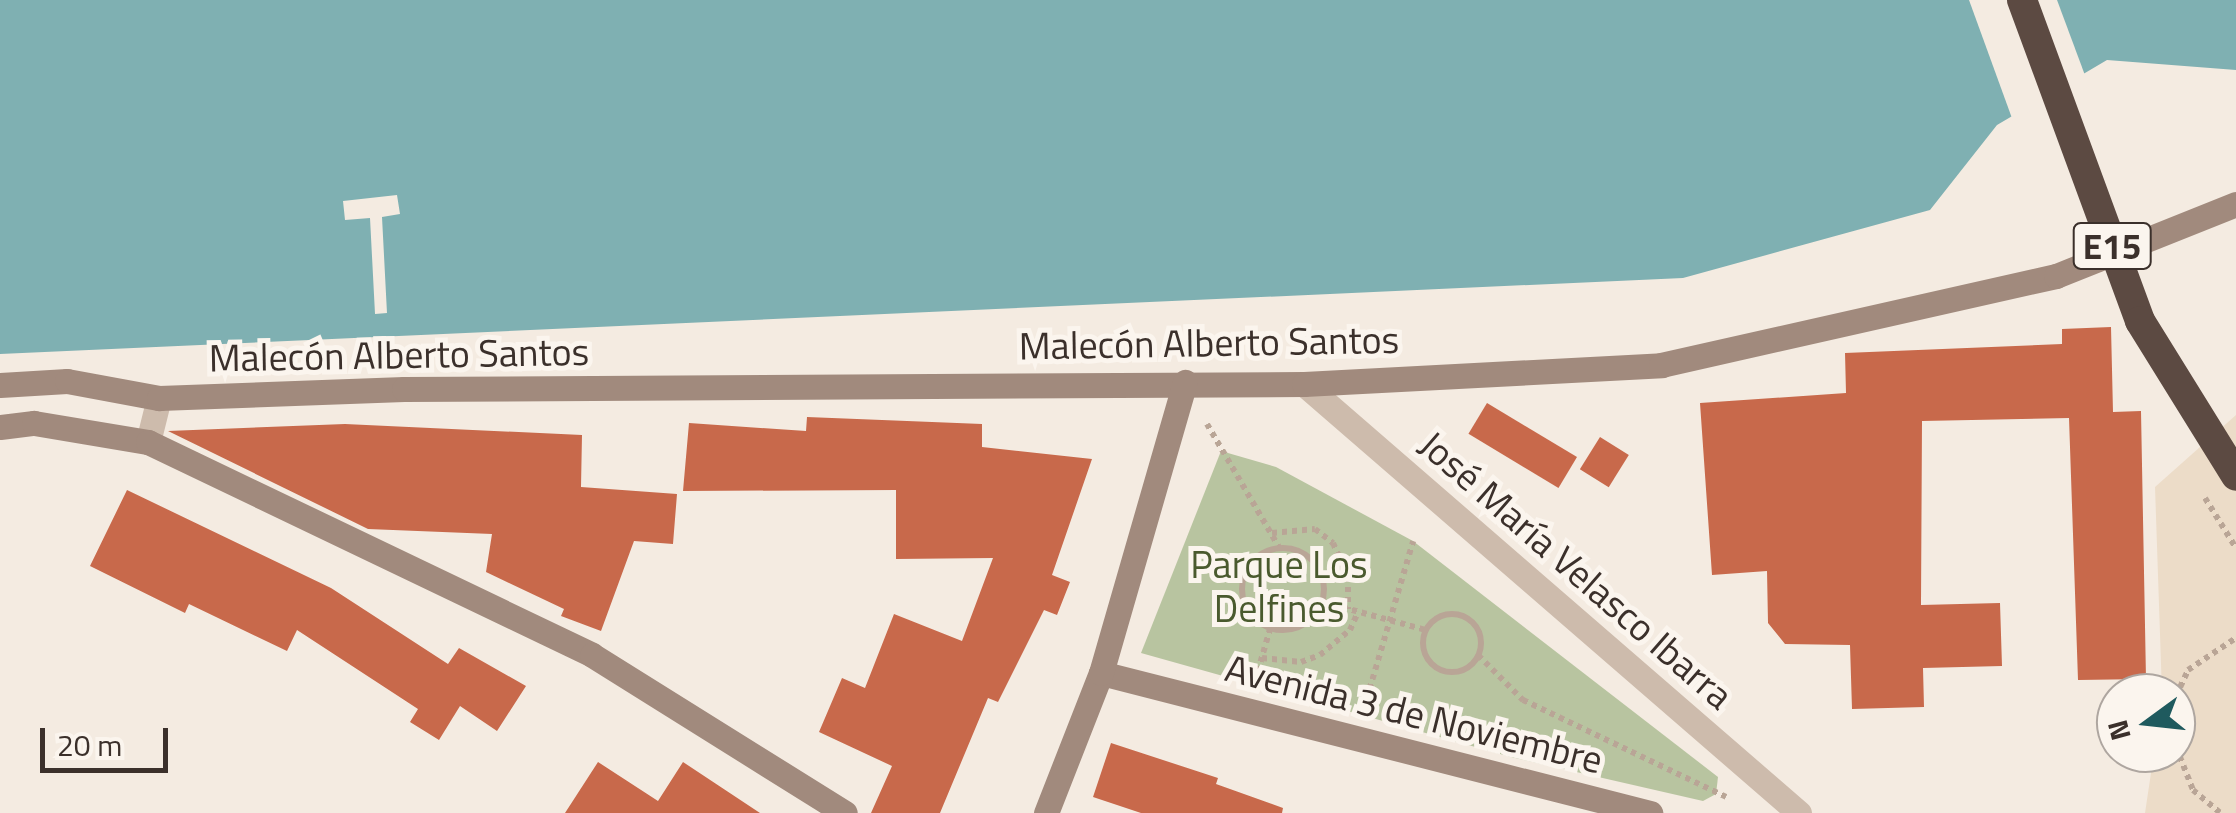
<!DOCTYPE html>
<html>
<head>
<meta charset="utf-8">
<style>
  body { margin:0 }
  #map { position:relative; width:2236px; height:813px; overflow:hidden; background:#f4ebe1; font-family:"Titillium Web",sans-serif }
  div>[style] { position:absolute }
  .green>* { inset:0; background:#b8c4a0 }
  .plaza>* { inset:0; background:#ecdcc8 }
  .water>* { inset:0; background:#7fb0b2 }
  .pier>* { inset:0; background:#f4ebe1 }
  .building>* { inset:0; background:#c8694b; transform-origin:0 0 }
  .path>* { height:6px; margin-top:-3px; transform-origin:0; background:repeating-linear-gradient(90deg,#b9a596 0 5px,transparent 0 10px) }
  .path>.ring { margin:-3px; padding:0; box-sizing:content-box; background:none; border:6px solid #b9a596; border-radius:50% }
  .street>* { height:25px; margin:-12.5px; padding:0 12.5px; transform-origin:12.5px; border-radius:12.5px; background:#cdbbac }
  .secondary>* { height:25px; margin:-12.5px; padding:0 12.5px; transform-origin:12.5px; border-radius:12.5px; background:#a18a7d }
  .path-bridge>* { height:6px; margin-top:-3px; transform-origin:0; background:repeating-linear-gradient(90deg,#b9a596 0 5px,transparent 0 10px) }
  .highway-bridge>* { height:30px; margin:-15px; padding:0 15px; transform-origin:15px; border-radius:15px; background:#5c4a42 }
  span { translate:-50% -50%; white-space:nowrap; text-align:center; line-height:1.15; -webkit-text-stroke:10px #fbf5ee; paint-order:stroke }
  .shield-label span { padding:2px 8px; background:#fbf5ee; border:2px solid; border-radius:8px; -webkit-text-stroke-width:0 }
  .shield-label { font-size:35px; color:#3b302b; font-weight:700 }
  .street-label { font-size:38px; color:#3b302b }
  .park-label { font-size:38px; color:#4a5a2e }
  .north { position:absolute; left:2096px; top:673px; width:100px; height:100px; box-sizing:border-box; background:#fbf5ee; border:2px solid #aea6a0; border-radius:50%; rotate:255deg; font-size:28px; font-weight:700; line-height:40px; text-align:center; color:#3b302b }
  .north::after { content:''; display:block; margin:auto; width:35px; height:45px; background:#1f5a5e; clip-path:polygon(50% 0,100% 100%,50% 72%,0 100%) }
  .scale { position:absolute; left:40px; top:728px; width:128px; height:45px; box-sizing:border-box; border:5px solid #3b302b; border-top:0; padding-left:12px; font-size:30px; line-height:35px; white-space:nowrap; color:#3b302b; -webkit-text-stroke:8px #fbf5ee; paint-order:stroke }
</style>
</head>
<body>
<div id="map">
  <div class="green">
    <i style="clip-path:polygon(1221px 451px,1276px 467px,1413px 541px,1718px 777px,1716px 794px,1703px 801px,1511px 757px,1141px 653px)"></i>
  </div>
  <div class="plaza">
    <i style="clip-path:polygon(2236px 415px,2236px 813px,2145px 813px,2154px 753px,2176px 753px,2176px 693px,2162px 693px,2155px 487px)"></i>
  </div>
  <div class="water">
    <i style="clip-path:polygon(0 0,2236px 0,2236px 70px,2107px 60px,1997px 125px,1930px 210px,1683px 278px,0 354px)"></i>
  </div>
  <div class="pier">
    <i style="clip-path:polygon(1969px 0,2057px 0,2086px 78px,2013px 121px)"></i>
    <i style="clip-path:polygon(397px 195px,400px 214px,382px 217px,387px 313px,375px 314px,370px 218px,345px 220px,343px 201px)"></i>
  </div>
  <div class="building">
    <i style="clip-path:polygon(2111px 327px,2113px 412px,2141px 411px,2146px 679px,2078px 680px,2069px 418px,1922px 421px,1921px 605px,2000px 603px,2002px 666px,1923px 668px,1924px 707px,1852px 709px,1850px 645px,1785px 644px,1768px 623px,1767px 571px,1712px 575px,1700px 403px,1846px 393px,1845px 353px,2062px 344px,2062px 329px)"></i>
    <i style="left:1487px;top:403px;width:105px;height:36px;rotate:31deg"></i>
    <i style="clip-path:polygon(807px 417px,982px 424px,982px 447px,1092px 459px,1052px 575px,1070px 582px,1057px 615px,1044px 610px,998px 702px,988px 698px,940px 813px,871px 813px,892px 766px,819px 732px,842px 678px,865px 688px,894px 614px,962px 641px,993px 558px,896px 559px,896px 490px,683px 491px,689px 423px,806px 431px)"></i>
    <i style="clip-path:polygon(345px 424px,582px 435px,581px 487px,677px 494px,673px 544px,634px 541px,601px 631px,561px 616px,564px 609px,486px 572px,492px 534px,368px 529px,168px 431px)"></i>
    <i style="left:1600px;top:437px;width:34px;height:38px;rotate:32deg"></i>
    <i style="clip-path:polygon(127px 490px,331px 588px,448px 664px,459px 648px,526px 686px,497px 731px,460px 706px,439px 740px,410px 722px,418px 709px,297px 630px,287px 651px,189px 604px,185px 613px,90px 566px)"></i>
    <i style="clip-path:polygon(1111px 743px,1218px 778px,1216px 784px,1283px 808px,1282px 813px,1141px 813px,1093px 797px)"></i>
    <i style="clip-path:polygon(598px 762px,658px 801px,683px 762px,760px 813px,565px 813px)"></i>
  </div>
  <div class="path">
    <i style="left:1207px;top:424px;width:143px;rotate:59.7deg"></i>
    <i style="left:1272px;top:533px;width:43px;rotate:-5.3deg"></i>
    <i style="left:1315px;top:529px;width:23px;rotate:38deg"></i>
    <i style="left:1333px;top:543px;width:37px;rotate:66deg"></i>
    <i style="left:1348px;top:577px;width:32px;rotate:90deg"></i>
    <i class="ring" style="left:1242px;top:548px;width:76px;height:76px"></i>
    <i style="left:1323px;top:602px;width:107px;rotate:15.2deg"></i>
    <i class="ring" style="left:1423px;top:614px;width:52px;height:52px"></i>
    <i style="left:1478px;top:655px;width:64px;rotate:45deg"></i>
    <i style="left:1523px;top:700px;width:225px;rotate:25.5deg"></i>
    <i style="left:1262px;top:658px;width:39px;rotate:6deg"></i>
    <i style="left:1301px;top:662px;width:20px;rotate:-20deg"></i>
    <i style="left:1320px;top:655px;width:39px;rotate:-40deg"></i>
    <i style="left:1350px;top:630px;width:20px;rotate:-66deg"></i>
    <i style="left:1255px;top:681px;width:54px;rotate:-73.9deg"></i>
    <i style="left:2176px;top:696px;width:29px;rotate:-65deg"></i>
    <i style="left:2188px;top:670px;width:58px;rotate:-33.7deg"></i>
    <i style="left:1364px;top:708px;width:174px;rotate:-73.6deg"></i>
    <i style="left:2176px;top:747px;width:46px;rotate:68.4deg"></i>
    <i style="left:2193px;top:790px;width:35px;rotate:40deg"></i>
  </div>
  <div class="street">
    <i style="left:1304px;top:384px;width:655px;rotate:40.91deg"></i>
    <i style="left:148px;top:442px;width:45px;rotate:-76deg"></i>
  </div>
  <div class="secondary">
    <i style="left:0;top:385px;width:67px;rotate:-3.4deg"></i>
    <i style="left:67px;top:381px;width:94px;rotate:10.5deg"></i>
    <i style="left:159px;top:398px;width:245px;rotate:-2.1deg"></i>
    <i style="left:404px;top:389px;width:900px;rotate:-0.32deg"></i>
    <i style="left:1304px;top:384px;width:358px;rotate:-3deg"></i>
    <i style="left:1661px;top:365px;width:405px;rotate:-12.7deg"></i>
    <i style="left:2056px;top:276px;width:194px;rotate:-21.8deg"></i>
    <i style="left:0;top:427px;width:34px;rotate:-7deg"></i>
    <i style="left:34px;top:423px;width:116px;rotate:9.5deg"></i>
    <i style="left:148px;top:442px;width:492px;rotate:25.6deg"></i>
    <i style="left:592px;top:655px;width:298px;rotate:32deg"></i>
    <i style="left:1101px;top:673px;width:567px;rotate:14.31deg"></i>
    <i style="left:1046px;top:813px;width:150px;rotate:-68.6deg"></i>
    <i style="left:1101px;top:673px;width:303px;rotate:-73.9deg"></i>
  </div>
  <div class="path-bridge">
    <i style="left:2205px;top:498px;width:59px;rotate:58.2deg"></i>
  </div>
  <div class="highway-bridge">
    <i style="left:2022px;top:0;width:342px;rotate:69.8deg"></i>
    <i style="left:2140px;top:321px;width:182px;rotate:58.2deg"></i>
  </div>
  <div class="shield-label">
    <span style="left:2112px;top:246px">E15</span>
  </div>
  <div class="street-label">
    <span style="left:1209px;top:343px;rotate:-1deg">Malecón Alberto Santos</span>
    <span style="left:399px;top:355px;rotate:-1deg">Malecón Alberto Santos</span>
    <span style="left:1576px;top:570px;rotate:41deg">José María Velasco Ibarra</span>
    <span style="left:1414px;top:714px;rotate:14deg">Avenida 3 de Noviembre</span>
  </div>
  <div class="park-label">
    <span style="left:1279px;top:587px">Parque Los<br>Delfines</span>
  </div>
  <div class="north">N</div>
  <div class="scale">20 m</div>
</div>
</body>
</html>
